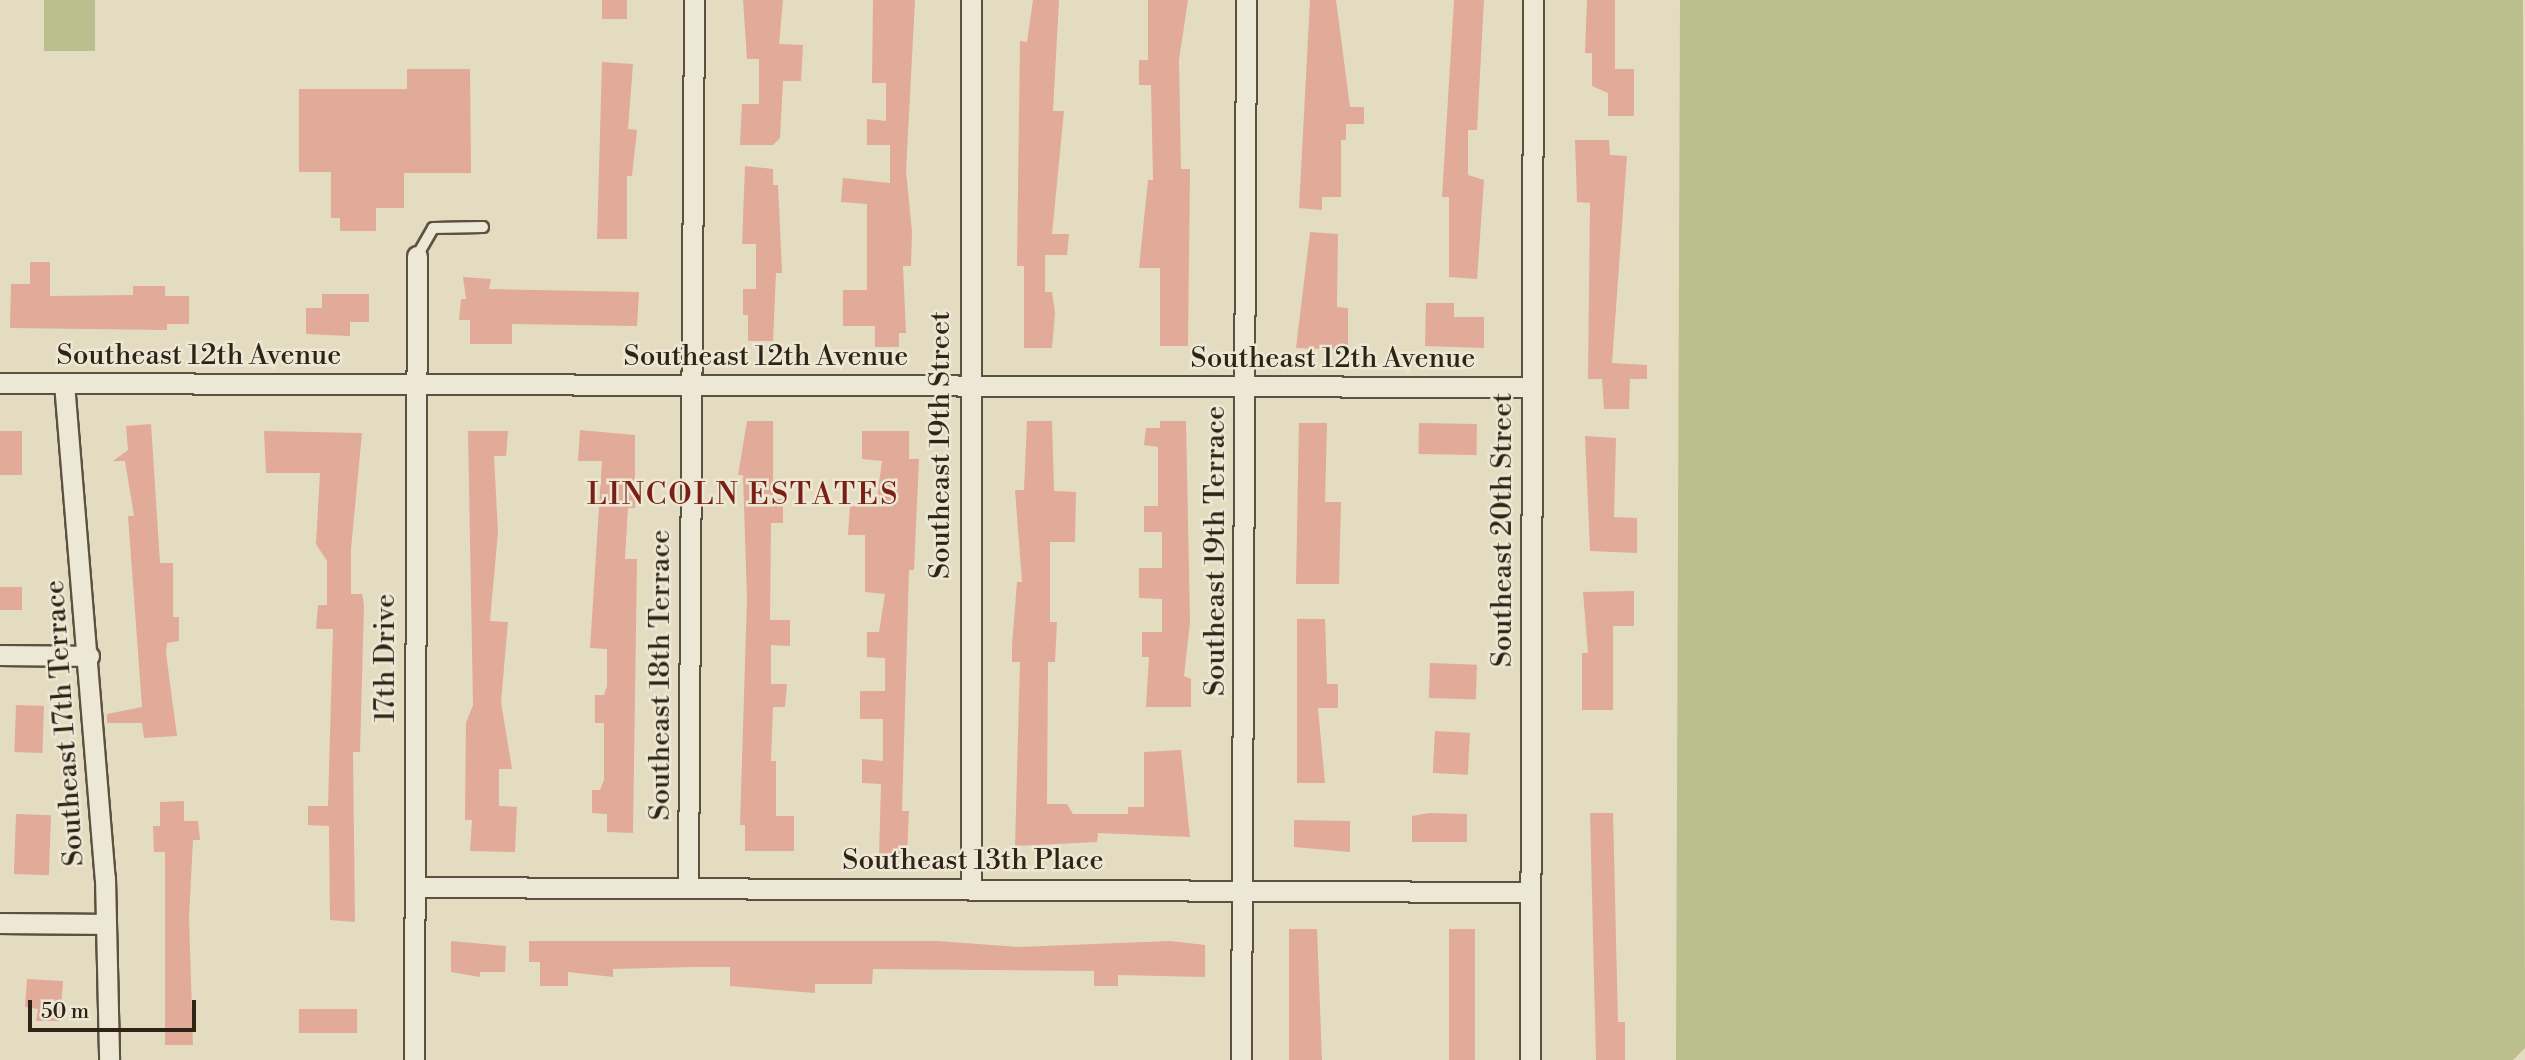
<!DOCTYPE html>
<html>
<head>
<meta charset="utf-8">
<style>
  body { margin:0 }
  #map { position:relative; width:2525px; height:1060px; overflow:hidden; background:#e4dcc0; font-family:"Libre Bodoni",serif }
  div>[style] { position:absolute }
  .green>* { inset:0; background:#bbbe8d; transform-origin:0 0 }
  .building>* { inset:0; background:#e1aa99; transform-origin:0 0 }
  .roads { filter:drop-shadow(2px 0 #5c5140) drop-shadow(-2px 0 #5c5140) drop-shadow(0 2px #5c5140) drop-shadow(0 -2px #5c5140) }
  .lane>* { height:10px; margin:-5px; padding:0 5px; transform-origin:5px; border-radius:5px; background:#ede8d6 }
  .street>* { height:19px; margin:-9.5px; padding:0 9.5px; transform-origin:9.5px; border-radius:9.5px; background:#ede8d6 }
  span { translate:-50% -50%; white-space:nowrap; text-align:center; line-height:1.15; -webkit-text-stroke:5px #ede8d6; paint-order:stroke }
  .street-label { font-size:28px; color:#2f2315 }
  .neighbourhood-label { font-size:30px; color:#7a1f14; letter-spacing:2px }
  .scale { position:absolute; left:28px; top:1000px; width:168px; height:32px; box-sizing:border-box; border:4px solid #2f2315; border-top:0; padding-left:9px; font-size:21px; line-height:24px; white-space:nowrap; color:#2f2315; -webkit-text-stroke:5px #ede8d6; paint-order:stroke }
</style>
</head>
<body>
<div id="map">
  <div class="green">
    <i style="left:44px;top:0;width:51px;height:51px"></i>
    <i style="clip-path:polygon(1680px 0,2523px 0,2525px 1048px,2513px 1060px,1676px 1060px)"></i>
  </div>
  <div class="building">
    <i style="left:602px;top:0;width:25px;height:19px"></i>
    <i style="clip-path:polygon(743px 0,783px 0,779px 44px,803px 45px,801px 81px,783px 81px,780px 138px,773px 145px,740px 145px,742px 104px,759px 104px,759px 59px,747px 59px)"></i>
    <i style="clip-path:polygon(873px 0,915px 0,906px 171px,912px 232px,911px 266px,903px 266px,906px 333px,899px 333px,899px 347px,875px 347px,875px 326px,843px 326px,843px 290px,867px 290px,867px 204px,841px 202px,843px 178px,890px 183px,890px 145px,867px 145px,867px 119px,886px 121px,886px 83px,872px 83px)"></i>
    <i style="clip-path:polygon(1033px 0,1059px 0,1053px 111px,1064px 111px,1052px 234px,1069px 234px,1067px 255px,1045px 255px,1045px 292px,1052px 292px,1055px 313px,1052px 348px,1024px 348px,1024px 266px,1017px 266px,1020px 41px,1027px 42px)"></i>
    <i style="clip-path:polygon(1148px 0,1188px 0,1179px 60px,1181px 169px,1190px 169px,1188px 346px,1160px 346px,1160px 268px,1139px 268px,1148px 180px,1153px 180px,1151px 85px,1139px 85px,1139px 60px,1148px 60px)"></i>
    <i style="clip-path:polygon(1310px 0,1336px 0,1350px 107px,1364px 107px,1364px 124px,1346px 124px,1346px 140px,1341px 140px,1341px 197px,1322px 197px,1322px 210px,1299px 208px)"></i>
    <i style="clip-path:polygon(1454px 0,1484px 0,1477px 130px,1468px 130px,1468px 175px,1484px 180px,1477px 279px,1449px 277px,1449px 197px,1442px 197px)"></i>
    <i style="clip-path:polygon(1587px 0,1615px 0,1615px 69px,1634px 69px,1634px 116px,1608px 116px,1608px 93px,1592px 86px,1592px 53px,1585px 53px)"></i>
    <i style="clip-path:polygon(602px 62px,633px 64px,628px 129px,637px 130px,632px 176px,627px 176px,627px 239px,597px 239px)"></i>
    <i style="clip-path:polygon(407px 69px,470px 69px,471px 173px,404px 173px,404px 208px,376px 208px,376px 231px,340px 231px,340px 218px,331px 218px,331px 172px,299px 172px,299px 89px,407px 89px)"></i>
    <i style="clip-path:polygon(1575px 140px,1609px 140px,1610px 155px,1627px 156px,1612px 363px,1647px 365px,1647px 379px,1630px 379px,1629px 409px,1604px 409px,1602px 379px,1588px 379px,1590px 203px,1577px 202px)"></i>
    <i style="clip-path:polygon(745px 166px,773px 169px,773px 185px,778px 185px,782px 273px,776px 273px,773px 341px,748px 341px,748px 315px,743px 315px,743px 289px,756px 289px,756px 244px,742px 244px)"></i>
    <i style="clip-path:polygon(1310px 232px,1338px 234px,1337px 307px,1348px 308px,1348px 350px,1296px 348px)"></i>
    <i style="clip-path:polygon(30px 262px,50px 262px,50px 296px,133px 295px,133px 286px,165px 286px,165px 296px,189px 296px,189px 324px,167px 324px,167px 330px,10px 328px,11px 284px,30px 284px)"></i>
    <i style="clip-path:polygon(463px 277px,491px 279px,489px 289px,639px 292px,637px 326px,512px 324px,512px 344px,470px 344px,470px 320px,459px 320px,461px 299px,466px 299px)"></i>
    <i style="clip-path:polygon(322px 294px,369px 294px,369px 322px,350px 322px,350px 336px,306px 334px,306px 308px,322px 308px)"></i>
    <i style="clip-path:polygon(1426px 303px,1454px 303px,1454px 317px,1484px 317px,1484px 348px,1425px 346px)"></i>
    <i style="clip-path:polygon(747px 421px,773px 421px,773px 499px,783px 499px,783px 523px,771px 523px,770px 620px,790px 620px,790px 646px,771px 645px,771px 684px,787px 684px,785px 707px,773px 707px,771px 761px,776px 761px,776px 816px,794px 816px,794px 851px,745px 851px,745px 825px,740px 825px,747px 598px,743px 475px,738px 475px)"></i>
    <i style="clip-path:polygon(1027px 421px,1052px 421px,1054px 491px,1076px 492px,1075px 542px,1050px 542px,1050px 622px,1057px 622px,1055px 662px,1048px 662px,1047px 804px,1067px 804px,1073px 814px,1128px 814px,1128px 807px,1144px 807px,1144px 752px,1181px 750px,1190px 837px,1098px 833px,1097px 842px,1015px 846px,1020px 662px,1012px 662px,1012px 645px,1017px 582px,1022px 582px,1015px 490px,1024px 490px)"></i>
    <i style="clip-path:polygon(1160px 421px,1186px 421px,1190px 622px,1184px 676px,1191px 679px,1191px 707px,1146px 707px,1149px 657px,1142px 657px,1142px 632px,1162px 632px,1162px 599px,1139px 598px,1139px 568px,1162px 568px,1162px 532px,1144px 532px,1144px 506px,1158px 506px,1158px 447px,1144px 445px,1146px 428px,1160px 428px)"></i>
    <i style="clip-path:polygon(1299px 423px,1327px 423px,1325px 502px,1341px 502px,1339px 584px,1296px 584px)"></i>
    <i style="left:1419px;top:423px;width:58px;height:31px;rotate:1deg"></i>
    <i style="clip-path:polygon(151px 424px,160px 563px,173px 563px,173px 617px,179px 617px,179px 641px,167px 643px,166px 653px,177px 736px,144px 738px,142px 723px,107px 723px,107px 714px,142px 707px,128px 516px,134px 516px,125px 461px,113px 461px,128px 450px,126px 426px)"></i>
    <i style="clip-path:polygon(580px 430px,635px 435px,635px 508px,628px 508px,625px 559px,637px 559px,633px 833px,607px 832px,607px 814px,592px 813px,592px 790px,600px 790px,604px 780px,604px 723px,595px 723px,595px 695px,604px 695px,607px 686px,607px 649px,590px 648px,602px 461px,578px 461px)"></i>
    <i style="left:0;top:431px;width:22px;height:44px"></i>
    <i style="clip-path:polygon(264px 431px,362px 433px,351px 549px,351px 594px,362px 594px,364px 605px,360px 752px,353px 752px,355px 922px,330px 920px,329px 826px,308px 825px,308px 806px,328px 806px,333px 629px,316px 629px,318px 605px,327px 605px,327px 561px,316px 544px,320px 473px,266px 473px)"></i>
    <i style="clip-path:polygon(468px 431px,508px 431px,506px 456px,494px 456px,498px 532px,490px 621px,508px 622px,501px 702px,512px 769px,499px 769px,499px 806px,517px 807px,515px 852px,470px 851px,472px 820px,465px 820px,466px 723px,473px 705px)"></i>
    <i style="clip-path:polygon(862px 431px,909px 431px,909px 459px,919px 459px,914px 570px,909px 570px,902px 811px,909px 811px,907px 856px,879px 856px,881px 784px,862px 783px,862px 759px,883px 761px,883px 719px,860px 719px,860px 691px,885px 691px,885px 658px,867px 657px,867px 632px,879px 632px,885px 594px,865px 592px,865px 535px,848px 535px,850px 506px,876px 506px,882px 461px,862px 459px)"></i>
    <i style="clip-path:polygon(1585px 436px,1616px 438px,1614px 517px,1637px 518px,1637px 553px,1590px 551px)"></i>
    <i style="left:0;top:587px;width:22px;height:23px"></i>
    <i style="clip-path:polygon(1634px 591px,1634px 626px,1613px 626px,1613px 710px,1582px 710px,1582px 653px,1588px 653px,1583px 592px)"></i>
    <i style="clip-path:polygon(1297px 619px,1325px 619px,1327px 684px,1338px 684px,1338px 708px,1318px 708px,1325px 783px,1297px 783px)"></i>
    <i style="left:1430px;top:663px;width:47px;height:35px;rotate:2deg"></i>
    <i style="left:16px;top:705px;width:28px;height:47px;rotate:2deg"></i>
    <i style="left:1435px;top:731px;width:35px;height:42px;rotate:3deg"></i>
    <i style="clip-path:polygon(184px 801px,184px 821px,198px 821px,200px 840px,193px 840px,189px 917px,193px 1045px,165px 1045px,165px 852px,154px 852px,153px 826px,160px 826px,160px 802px)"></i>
    <i style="clip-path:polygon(1430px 813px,1467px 814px,1467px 842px,1412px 842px,1412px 816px)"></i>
    <i style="clip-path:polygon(1590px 813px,1613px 813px,1618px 1022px,1625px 1022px,1625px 1060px,1596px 1060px)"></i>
    <i style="left:16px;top:814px;width:35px;height:60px;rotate:2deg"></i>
    <i style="clip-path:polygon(1294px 820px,1350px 821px,1350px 852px,1294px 847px)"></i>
    <i style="clip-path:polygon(1289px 929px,1317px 929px,1322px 1060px,1289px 1060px)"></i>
    <i style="left:1449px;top:929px;width:26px;height:131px"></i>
    <i style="clip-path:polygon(451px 941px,506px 946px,505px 972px,480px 972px,480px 977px,451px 972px)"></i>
    <i style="clip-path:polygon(529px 941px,938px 941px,1019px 947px,1170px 941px,1205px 945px,1205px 977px,1118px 975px,1118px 986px,1094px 986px,1094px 971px,873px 969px,872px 984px,815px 984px,815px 993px,730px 986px,730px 967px,693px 967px,613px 969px,613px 977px,568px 972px,568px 986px,540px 986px,540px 962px,529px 962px)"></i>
    <i style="clip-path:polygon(27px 979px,63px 981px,60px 1021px,36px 1021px,38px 1009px,25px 1007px)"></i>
    <i style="left:299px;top:1009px;width:58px;height:24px"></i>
  </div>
  <div class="roads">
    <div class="lane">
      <i style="left:417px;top:256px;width:32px;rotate:-60deg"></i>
      <i style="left:433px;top:228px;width:50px;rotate:-1.1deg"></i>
    </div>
    <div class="street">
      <i style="left:0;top:383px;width:1532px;rotate:0.15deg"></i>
      <i style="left:64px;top:383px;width:497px;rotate:85.3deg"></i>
      <i style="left:105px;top:878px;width:182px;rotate:88.7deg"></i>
      <i style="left:0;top:655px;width:89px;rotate:0.6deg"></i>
      <i style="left:415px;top:887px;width:1115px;rotate:0.26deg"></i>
      <i style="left:688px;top:888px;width:888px;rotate:-89.61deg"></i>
      <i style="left:971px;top:889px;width:889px;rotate:-90deg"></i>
      <i style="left:0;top:923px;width:106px;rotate:0.5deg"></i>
      <i style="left:414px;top:1060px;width:804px;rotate:-89.79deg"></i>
      <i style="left:1241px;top:1060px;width:1060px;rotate:-89.73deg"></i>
      <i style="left:1530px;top:1060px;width:1060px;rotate:-89.84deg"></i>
    </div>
  </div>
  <div class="street-label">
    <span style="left:199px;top:356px">Southeast 12th Avenue</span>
    <span style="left:766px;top:357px">Southeast 12th Avenue</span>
    <span style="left:1333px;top:359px">Southeast 12th Avenue</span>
    <span style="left:941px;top:445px;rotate:-90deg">Southeast 19th Street</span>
    <span style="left:1503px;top:530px;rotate:-90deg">Southeast 20th Street</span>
    <span style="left:1216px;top:551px;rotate:-90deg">Southeast 19th Terrace</span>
    <span style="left:386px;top:658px;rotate:-90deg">17th Drive</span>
    <span style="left:661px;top:675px;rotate:-90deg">Southeast 18th Terrace</span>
    <span style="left:65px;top:723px;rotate:-94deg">Southeast 17th Terrace</span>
    <span style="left:973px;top:861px">Southeast 13th Place</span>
  </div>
  <div class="neighbourhood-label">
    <span style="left:743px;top:495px">LINCOLN ESTATES</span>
  </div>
  <div class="scale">50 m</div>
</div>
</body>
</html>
